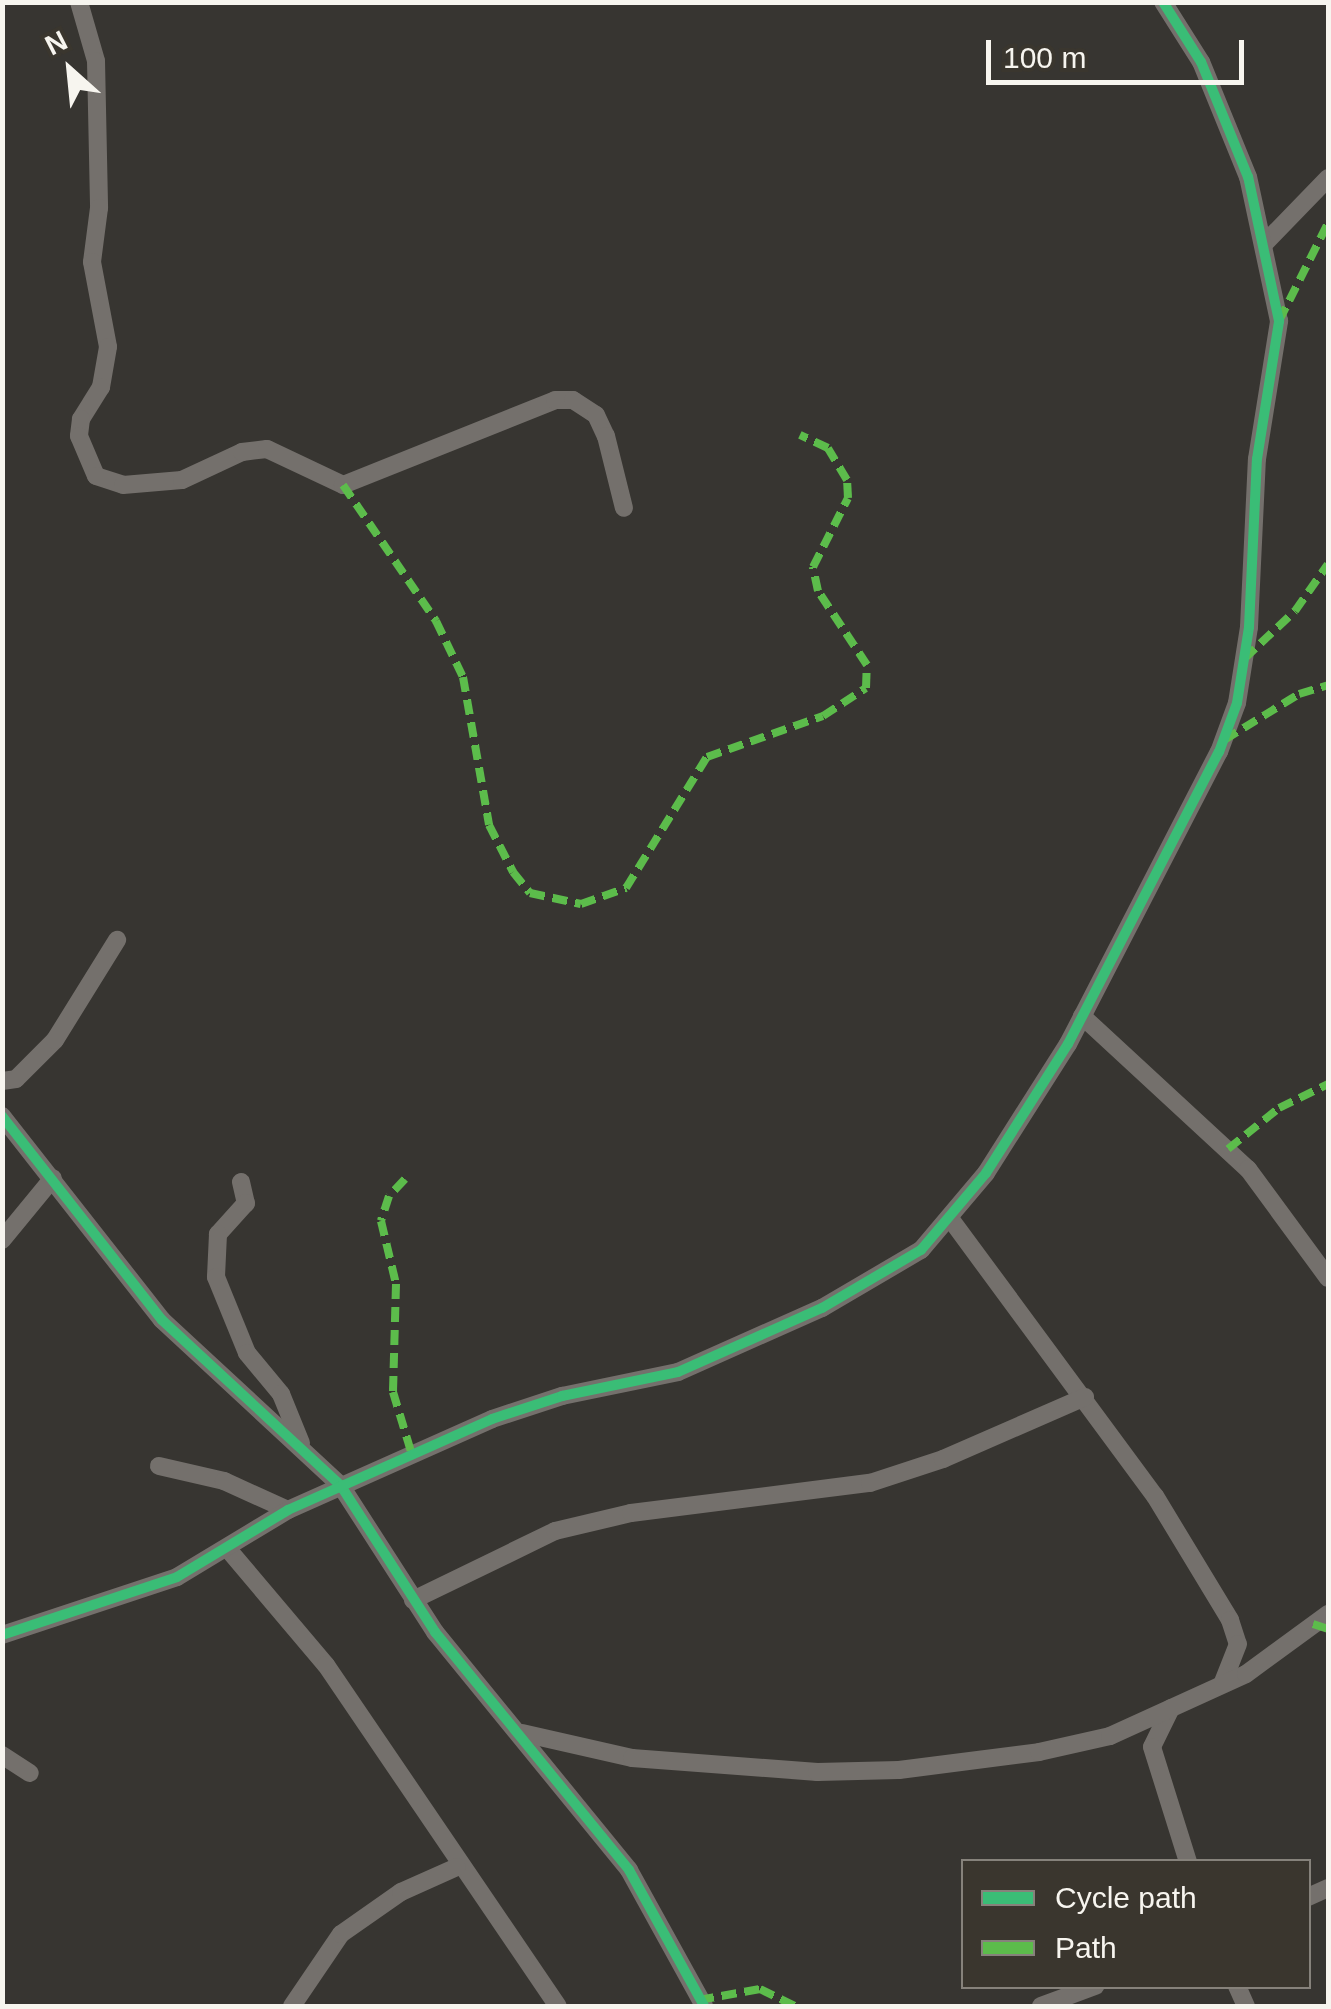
<!DOCTYPE html>
<html>
<head>
<meta charset="utf-8">
<style>
  body { margin:0 }
  #map { position:relative; width:1331px; height:2009px; overflow:hidden; background:#373531; font-family:Helvetica,sans-serif }
  div>[style] { position:absolute }
  .street>* { height:18px; margin:-9px; padding:0 9px; transform-origin:9px; border-radius:9px; background:#74706c }
  .quiet>* { height:8px; margin-top:-4px; transform-origin:0; background:repeating-linear-gradient(90deg,#5cbc4b 0 15px,transparent 0 23px) }
  .cycleway>* { height:10px; margin:-5px; padding:0 5px; transform-origin:5px; border-radius:5px; background:#3abd76 }
  span { translate:-50% -50%; white-space:nowrap; text-align:center; line-height:1.15; -webkit-text-stroke:10px #3a362e; paint-order:stroke }
  .frame { position:absolute; inset:0; border:5px solid #f7f5ef; pointer-events:none }
  .legend { position:absolute; left:961px; top:1859px; width:350px; height:130px; box-sizing:border-box; background:#3a362e; border:2px solid #86827b; margin:0; padding:12px 18px; list-style:none; font-size:30px; color:#f7f5ef }
  .legend li { display:flex; align-items:center; gap:20px; height:50px }
  .legend b { width:50px; border:2px solid #86827b }
  .north { position:absolute; left:20px; top:20px; width:100px; height:100px; -webkit-text-stroke:8px #3a362e; paint-order:stroke; rotate:333deg; font-size:28px; font-weight:700; line-height:40px; text-align:center; color:#f7f5ef }
  .north::after { content:''; display:block; margin:auto; width:35px; height:45px; background:#f7f5ef; clip-path:polygon(50% 0,100% 100%,50% 72%,0 100%) }
  .scale { position:absolute; left:986px; top:40px; width:258px; height:45px; box-sizing:border-box; border:5px solid #f7f5ef; border-top:0; padding-left:12px; font-size:30px; line-height:35px; white-space:nowrap; color:#f7f5ef; -webkit-text-stroke:8px #3a362e; paint-order:stroke }
</style>
</head>
<body>
<div id="map">
  <div class="street">
    <i style="left:79px;top:2px;width:61px;rotate:73.9deg"></i>
    <i style="left:96px;top:61px;width:147px;rotate:88.8deg"></i>
    <i style="left:99px;top:208px;width:54px;rotate:97.4deg"></i>
    <i style="left:92px;top:262px;width:86px;rotate:79.3deg"></i>
    <i style="left:108px;top:347px;width:41px;rotate:99.9deg"></i>
    <i style="left:101px;top:387px;width:38px;rotate:122deg"></i>
    <i style="left:81px;top:419px;width:17px;rotate:97deg"></i>
    <i style="left:79px;top:436px;width:43px;rotate:67deg"></i>
    <i style="left:96px;top:476px;width:28px;rotate:18deg"></i>
    <i style="left:123px;top:485px;width:59px;rotate:-4.8deg"></i>
    <i style="left:182px;top:480px;width:66px;rotate:-25deg"></i>
    <i style="left:242px;top:452px;width:25px;rotate:-7deg"></i>
    <i style="left:267px;top:449px;width:84px;rotate:25.3deg"></i>
    <i style="left:343px;top:485px;width:228px;rotate:-21.8deg"></i>
    <i style="left:555px;top:400px;width:18px"></i>
    <i style="left:573px;top:400px;width:27px;rotate:33deg"></i>
    <i style="left:596px;top:415px;width:23px;rotate:65deg"></i>
    <i style="left:606px;top:436px;width:74px;rotate:76deg"></i>
    <i style="left:1264px;top:244px;width:92px;rotate:-45.9deg"></i>
    <i style="left:1082px;top:1016px;width:226px;rotate:42.7deg"></i>
    <i style="left:1248px;top:1169px;width:135px;rotate:53.7deg"></i>
    <i style="left:2px;top:1081px;width:14px;rotate:-8deg"></i>
    <i style="left:16px;top:1079px;width:55px;rotate:-45deg"></i>
    <i style="left:55px;top:1040px;width:118px;rotate:-58.2deg"></i>
    <i style="left:2px;top:1116px;width:259px;rotate:51.9deg"></i>
    <i style="left:162px;top:1320px;width:244px;rotate:42.8deg"></i>
    <i style="left:341px;top:1486px;width:174px;rotate:57.2deg"></i>
    <i style="left:435px;top:1632px;width:307px;rotate:50.8deg"></i>
    <i style="left:629px;top:1870px;width:155px;rotate:61.1deg"></i>
    <i style="left:241px;top:1182px;width:22px;rotate:77deg"></i>
    <i style="left:246px;top:1203px;width:42px;rotate:132.1deg"></i>
    <i style="left:218px;top:1234px;width:43px;rotate:92.7deg"></i>
    <i style="left:216px;top:1277px;width:82px;rotate:67.8deg"></i>
    <i style="left:247px;top:1353px;width:53px;rotate:50.3deg"></i>
    <i style="left:281px;top:1394px;width:53px;rotate:67.8deg"></i>
    <i style="left:952px;top:1221px;width:342px;rotate:53.6deg"></i>
    <i style="left:1155px;top:1496px;width:145px;rotate:58.8deg"></i>
    <i style="left:1230px;top:1620px;width:25px;rotate:72deg"></i>
    <i style="left:1238px;top:1644px;width:41px;rotate:111.5deg"></i>
    <i style="left:2px;top:1240px;width:80px;rotate:-50.6deg"></i>
    <i style="left:159px;top:1466px;width:67px;rotate:13deg"></i>
    <i style="left:224px;top:1481px;width:70px;rotate:24.4deg"></i>
    <i style="left:227px;top:1548px;width:153px;rotate:49.8deg"></i>
    <i style="left:326px;top:1665px;width:412px;rotate:55.8deg"></i>
    <i style="left:413px;top:1600px;width:158px;rotate:-25.9deg"></i>
    <i style="left:555px;top:1531px;width:78px;rotate:-13.3deg"></i>
    <i style="left:631px;top:1513px;width:241px;rotate:-7.2deg"></i>
    <i style="left:870px;top:1483px;width:77px;rotate:-18.2deg"></i>
    <i style="left:943px;top:1459px;width:155px;rotate:-23.6deg"></i>
    <i style="left:2px;top:1635px;width:184px;rotate:-18.3deg"></i>
    <i style="left:177px;top:1577px;width:130px;rotate:-31.1deg"></i>
    <i style="left:288px;top:1510px;width:223px;rotate:-24deg"></i>
    <i style="left:492px;top:1419px;width:74px;rotate:-18.2deg"></i>
    <i style="left:562px;top:1396px;width:118px;rotate:-11.7deg"></i>
    <i style="left:678px;top:1372px;width:158px;rotate:-24deg"></i>
    <i style="left:822px;top:1308px;width:115px;rotate:-30.4deg"></i>
    <i style="left:921px;top:1250px;width:101px;rotate:-49.8deg"></i>
    <i style="left:986px;top:1173px;width:153px;rotate:-57.6deg"></i>
    <i style="left:1068px;top:1044px;width:329px;rotate:-62.7deg"></i>
    <i style="left:1219px;top:752px;width:52px;rotate:-69.8deg"></i>
    <i style="left:1237px;top:703px;width:77px;rotate:-81deg"></i>
    <i style="left:1249px;top:627px;width:168px;rotate:-87.3deg"></i>
    <i style="left:1257px;top:459px;width:140px;rotate:-80.9deg"></i>
    <i style="left:1279px;top:321px;width:147px;rotate:-102.1deg"></i>
    <i style="left:1248px;top:177px;width:124px;rotate:-112.2deg"></i>
    <i style="left:1201px;top:62px;width:71px;rotate:-122.3deg"></i>
    <i style="left:1171px;top:1708px;width:43px;rotate:116deg"></i>
    <i style="left:1152px;top:1747px;width:121px;rotate:72.6deg"></i>
    <i style="left:522px;top:1733px;width:113px;rotate:12.8deg"></i>
    <i style="left:632px;top:1758px;width:186px;rotate:4.3deg"></i>
    <i style="left:817px;top:1772px;width:82px;rotate:-1.4deg"></i>
    <i style="left:899px;top:1770px;width:141px;rotate:-7.3deg"></i>
    <i style="left:1039px;top:1752px;width:73px;rotate:-12.7deg"></i>
    <i style="left:1110px;top:1736px;width:149px;rotate:-24.5deg"></i>
    <i style="left:1246px;top:1674px;width:102px;rotate:-36.2deg"></i>
    <i style="left:2px;top:1755px;width:33px;rotate:33deg"></i>
    <i style="left:1308px;top:1897px;width:22px;rotate:-24deg"></i>
    <i style="left:1237px;top:1986px;width:22px;rotate:66deg"></i>
    <i style="left:292px;top:2006px;width:87px;rotate:-55.8deg"></i>
    <i style="left:341px;top:1934px;width:73px;rotate:-35deg"></i>
    <i style="left:401px;top:1892px;width:61px;rotate:-24.1deg"></i>
    <i style="left:1041px;top:2006px;width:58px;rotate:-20.3deg"></i>
  </div>
  <div class="quiet">
    <i style="left:1279px;top:321px;width:110px;rotate:-63.4deg"></i>
    <i style="left:343px;top:485px;width:165px;rotate:55.6deg"></i>
    <i style="left:436px;top:621px;width:62px;rotate:64.3deg"></i>
    <i style="left:463px;top:677px;width:150px;rotate:80deg"></i>
    <i style="left:489px;top:825px;width:53px;rotate:62.9deg"></i>
    <i style="left:513px;top:872px;width:27px;rotate:51deg"></i>
    <i style="left:530px;top:893px;width:52px;rotate:12.2deg"></i>
    <i style="left:581px;top:904px;width:48px;rotate:-19.6deg"></i>
    <i style="left:626px;top:888px;width:154px;rotate:-58.3deg"></i>
    <i style="left:707px;top:757px;width:123px;rotate:-19.5deg"></i>
    <i style="left:823px;top:716px;width:51px;rotate:-33.1deg"></i>
    <i style="left:866px;top:688px;width:23px;rotate:-88deg"></i>
    <i style="left:867px;top:665px;width:89px;rotate:-123.5deg"></i>
    <i style="left:818px;top:591px;width:25px;rotate:-102deg"></i>
    <i style="left:813px;top:567px;width:77px;rotate:-63.1deg"></i>
    <i style="left:848px;top:498px;width:18px;rotate:-93deg"></i>
    <i style="left:847px;top:480px;width:37px;rotate:-121deg"></i>
    <i style="left:828px;top:448px;width:31px;rotate:-155deg"></i>
    <i style="left:1244px;top:659px;width:70px;rotate:-43.3deg"></i>
    <i style="left:1295px;top:611px;width:57px;rotate:-54.9deg"></i>
    <i style="left:1224px;top:740px;width:88px;rotate:-31.5deg"></i>
    <i style="left:1299px;top:694px;width:30px;rotate:-17deg"></i>
    <i style="left:1228px;top:1149px;width:65px;rotate:-38.8deg"></i>
    <i style="left:1279px;top:1108px;width:55px;rotate:-26.1deg"></i>
    <i style="left:405px;top:1179px;width:23px;rotate:133deg"></i>
    <i style="left:389px;top:1196px;width:26px;rotate:108deg"></i>
    <i style="left:381px;top:1221px;width:65px;rotate:76.6deg"></i>
    <i style="left:396px;top:1284px;width:108px;rotate:91.6deg"></i>
    <i style="left:393px;top:1392px;width:66px;rotate:73.2deg"></i>
    <i style="left:1313px;top:1624px;width:16px;rotate:18deg"></i>
    <i style="left:699px;top:2000px;width:62px;rotate:-10.2deg"></i>
    <i style="left:760px;top:1989px;width:39px;rotate:26deg"></i>
  </div>
  <div class="cycleway">
    <i style="left:2px;top:1116px;width:259px;rotate:51.9deg"></i>
    <i style="left:162px;top:1320px;width:244px;rotate:42.8deg"></i>
    <i style="left:341px;top:1486px;width:174px;rotate:57.2deg"></i>
    <i style="left:435px;top:1632px;width:307px;rotate:50.8deg"></i>
    <i style="left:629px;top:1870px;width:155px;rotate:61.1deg"></i>
    <i style="left:2px;top:1635px;width:184px;rotate:-18.3deg"></i>
    <i style="left:177px;top:1577px;width:130px;rotate:-31.1deg"></i>
    <i style="left:288px;top:1510px;width:223px;rotate:-24deg"></i>
    <i style="left:492px;top:1419px;width:74px;rotate:-18.2deg"></i>
    <i style="left:562px;top:1396px;width:118px;rotate:-11.7deg"></i>
    <i style="left:678px;top:1372px;width:158px;rotate:-24deg"></i>
    <i style="left:822px;top:1308px;width:115px;rotate:-30.4deg"></i>
    <i style="left:921px;top:1250px;width:101px;rotate:-49.8deg"></i>
    <i style="left:986px;top:1173px;width:153px;rotate:-57.6deg"></i>
    <i style="left:1068px;top:1044px;width:329px;rotate:-62.7deg"></i>
    <i style="left:1219px;top:752px;width:52px;rotate:-69.8deg"></i>
    <i style="left:1237px;top:703px;width:77px;rotate:-81deg"></i>
    <i style="left:1249px;top:627px;width:168px;rotate:-87.3deg"></i>
    <i style="left:1257px;top:459px;width:140px;rotate:-80.9deg"></i>
    <i style="left:1279px;top:321px;width:147px;rotate:-102.1deg"></i>
    <i style="left:1248px;top:177px;width:124px;rotate:-112.2deg"></i>
    <i style="left:1201px;top:62px;width:71px;rotate:-122.3deg"></i>
  </div>
  <div class="frame"></div>
  <ul class="legend">
  <li><b style="height:12px;background:#3abd76"></b>Cycle path</li>
  <li><b style="height:12px;background:#5cbc4b"></b>Path</li>
  </ul>
  <div class="north">N</div>
  <div class="scale">100 m</div>
</div>
</body>
</html>
